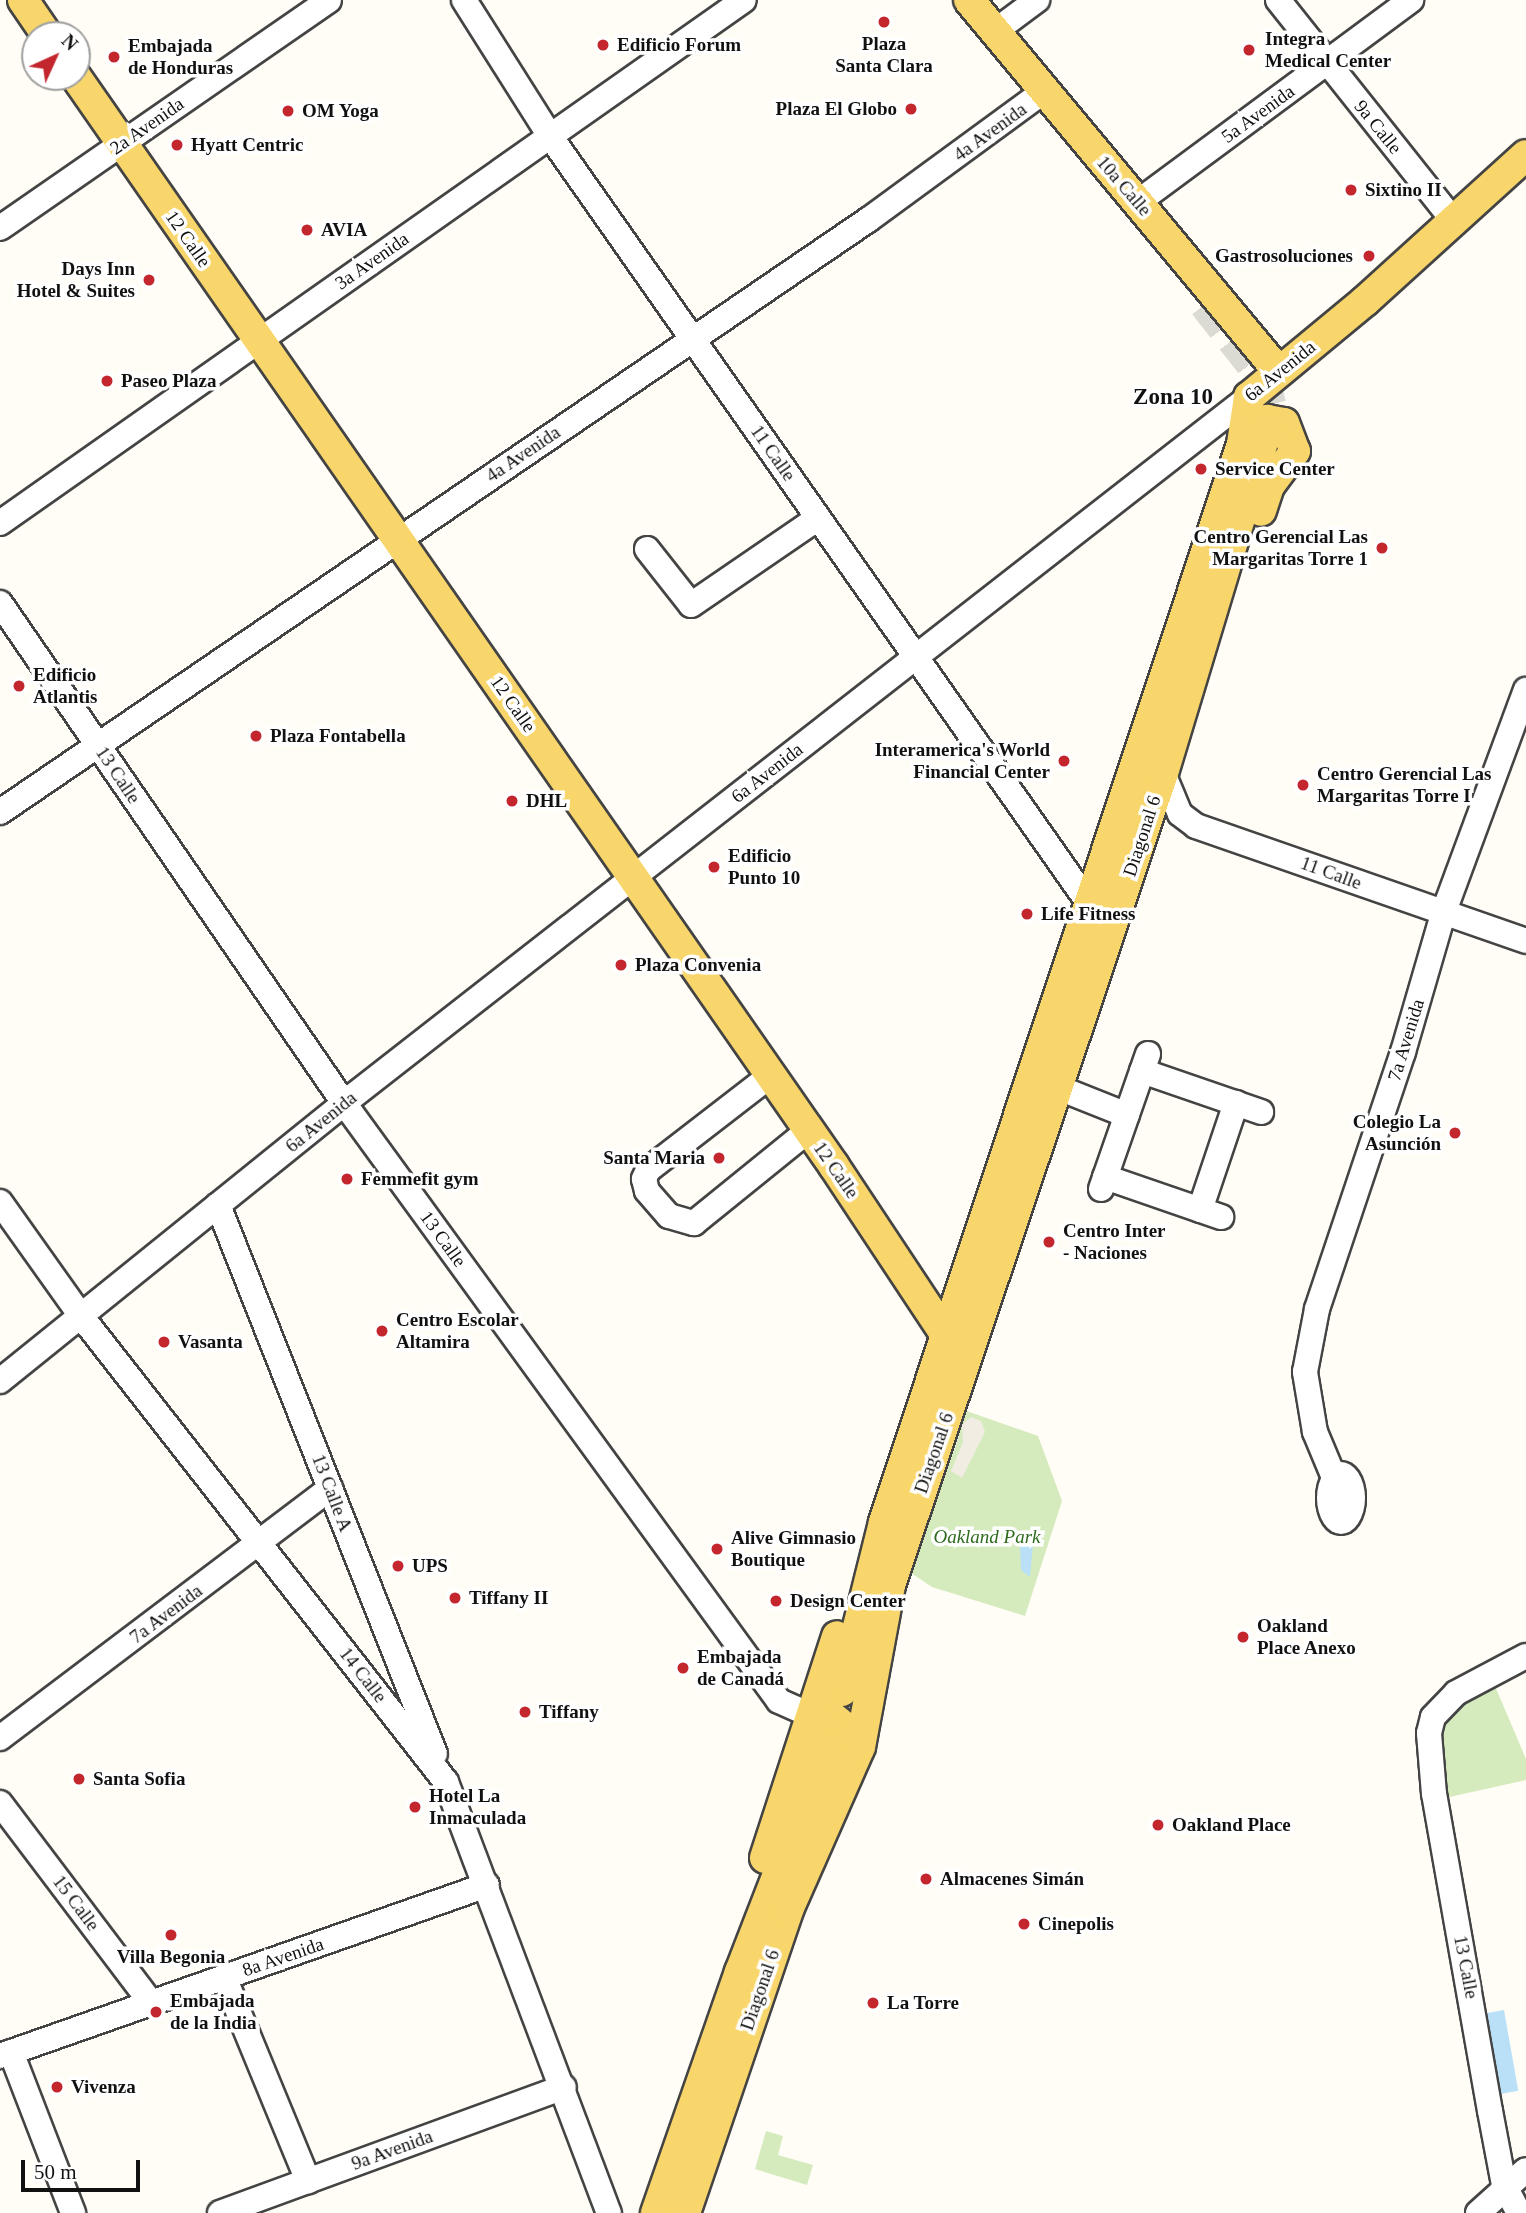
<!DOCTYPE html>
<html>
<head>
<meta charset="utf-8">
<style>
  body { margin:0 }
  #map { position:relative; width:1526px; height:2213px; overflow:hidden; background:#fffdf5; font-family:Georgia,serif }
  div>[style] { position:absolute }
  .green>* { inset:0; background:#d5ebbd }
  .plaza>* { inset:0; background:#f1ede2 }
  .water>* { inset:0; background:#b9e0f7; transform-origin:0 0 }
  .major-tunnel>* { height:30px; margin-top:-15px; transform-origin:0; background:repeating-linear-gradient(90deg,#dbdad3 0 30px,transparent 0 45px) }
  .roads { filter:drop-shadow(2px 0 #444) drop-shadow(-2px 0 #444) drop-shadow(0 2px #444) drop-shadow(0 -2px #444) }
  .minor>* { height:24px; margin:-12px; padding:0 12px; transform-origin:12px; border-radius:12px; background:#fff }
  .minor>.ring { margin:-12px; padding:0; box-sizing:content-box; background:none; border:24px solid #fff; border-radius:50% }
  .major>* { height:30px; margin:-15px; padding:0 15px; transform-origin:15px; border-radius:15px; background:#f9d66b }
  .dots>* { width:19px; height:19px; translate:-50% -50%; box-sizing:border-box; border:4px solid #fff; border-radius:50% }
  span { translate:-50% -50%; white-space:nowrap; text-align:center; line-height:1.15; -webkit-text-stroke:7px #fff; paint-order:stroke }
  .poi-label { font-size:19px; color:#111; font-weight:700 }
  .left { translate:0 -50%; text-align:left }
  .right { translate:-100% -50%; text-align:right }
  .street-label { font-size:19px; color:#111 }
  .park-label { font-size:19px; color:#2f6b1f; font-style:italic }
  .quarter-label { font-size:23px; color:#111; font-weight:700 }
  .north { position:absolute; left:21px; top:21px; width:70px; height:70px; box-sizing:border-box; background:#fff; border:2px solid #a0a0a0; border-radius:50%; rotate:45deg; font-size:19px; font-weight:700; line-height:28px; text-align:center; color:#111 }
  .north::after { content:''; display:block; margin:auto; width:24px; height:32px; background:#c4262e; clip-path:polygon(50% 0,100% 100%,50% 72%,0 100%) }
  .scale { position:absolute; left:21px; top:2160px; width:119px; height:32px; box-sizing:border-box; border:4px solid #111; border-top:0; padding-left:9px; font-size:21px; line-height:24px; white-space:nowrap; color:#111; -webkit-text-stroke:5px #fff; paint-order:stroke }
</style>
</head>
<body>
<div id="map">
  <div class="green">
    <i style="clip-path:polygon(958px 1408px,1038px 1436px,1062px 1501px,1025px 1616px,932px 1587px,911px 1573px,959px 1436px)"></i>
    <i style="clip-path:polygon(1495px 1686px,1526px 1759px,1526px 1780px,1436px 1800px,1432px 1734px,1448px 1712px)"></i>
    <i style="clip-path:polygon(766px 2131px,783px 2136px,778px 2155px,813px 2165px,807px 2185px,755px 2169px)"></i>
  </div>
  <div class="plaza">
    <i style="clip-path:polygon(971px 1417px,981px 1421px,985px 1432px,962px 1478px,951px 1471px,963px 1442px,962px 1425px)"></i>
  </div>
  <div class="water">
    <i style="clip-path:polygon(1034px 1533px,1030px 1577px,1021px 1570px,1020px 1545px)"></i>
    <i style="left:1504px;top:2010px;width:82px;height:21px;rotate:80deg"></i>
  </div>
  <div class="major-tunnel">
    <i style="left:1204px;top:305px;width:100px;rotate:51.9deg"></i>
    <i style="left:1266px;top:384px;width:21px;rotate:76deg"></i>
    <i style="left:1271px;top:404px;width:21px;rotate:98deg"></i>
  </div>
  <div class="roads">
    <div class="minor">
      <i style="left:464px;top:0;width:161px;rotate:57.7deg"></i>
      <i style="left:550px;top:136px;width:936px;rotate:54.92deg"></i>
      <i style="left:1278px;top:0;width:281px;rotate:51.5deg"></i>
      <i style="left:994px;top:32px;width:54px;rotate:-36.7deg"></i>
      <i style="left:1138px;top:202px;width:340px;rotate:-36.5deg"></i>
      <i style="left:0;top:228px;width:400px;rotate:-34.7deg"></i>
      <i style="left:0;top:523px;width:909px;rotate:-35.11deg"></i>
      <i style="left:647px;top:549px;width:71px;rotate:51.8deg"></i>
      <i style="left:691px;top:605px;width:154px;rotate:-34.4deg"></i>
      <i style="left:0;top:603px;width:607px;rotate:55.47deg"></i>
      <i style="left:344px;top:1103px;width:739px;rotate:53.97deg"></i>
      <i style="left:779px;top:1701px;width:36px;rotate:24deg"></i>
      <i style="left:1163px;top:773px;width:44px;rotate:67.5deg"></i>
      <i style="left:1180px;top:814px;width:20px;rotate:37deg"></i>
      <i style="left:1196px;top:826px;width:349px;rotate:19.2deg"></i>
      <i style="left:0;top:812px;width:1051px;rotate:-34.3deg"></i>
      <i style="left:868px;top:220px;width:218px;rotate:-36.2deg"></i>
      <i style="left:1142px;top:1071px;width:126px;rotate:19deg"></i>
      <i style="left:771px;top:1075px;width:155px;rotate:142.3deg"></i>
      <i style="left:648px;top:1170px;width:10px;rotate:114deg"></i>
      <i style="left:644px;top:1179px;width:12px;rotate:76deg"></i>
      <i style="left:647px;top:1191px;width:33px;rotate:49deg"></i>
      <i style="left:669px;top:1216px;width:26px;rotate:16deg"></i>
      <i style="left:694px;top:1223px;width:148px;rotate:-39deg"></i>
      <i style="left:1059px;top:1088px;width:73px;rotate:21.7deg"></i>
      <i style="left:1105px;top:1177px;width:123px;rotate:19deg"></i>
      <i style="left:1101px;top:1189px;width:143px;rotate:-70.8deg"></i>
      <i style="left:0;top:1202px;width:140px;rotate:54.6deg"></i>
      <i style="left:81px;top:1316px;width:592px;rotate:51.93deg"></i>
      <i style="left:446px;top:1782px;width:461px;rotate:69.3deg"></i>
      <i style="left:218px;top:1205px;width:590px;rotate:68.43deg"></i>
      <i style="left:1200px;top:1210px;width:113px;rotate:-71.4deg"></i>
      <i style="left:0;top:1381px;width:442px;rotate:-38.9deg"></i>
      <i style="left:344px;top:1103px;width:1148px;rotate:-37.96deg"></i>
      <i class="ring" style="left:1329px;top:1474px;width:-6px;height:-6px"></i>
      <i style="left:1333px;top:1475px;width:47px;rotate:-112.7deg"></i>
      <i style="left:1315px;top:1432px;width:61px;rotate:-99.5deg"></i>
      <i style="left:1305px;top:1372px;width:64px;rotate:-79.2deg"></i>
      <i style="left:1317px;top:1309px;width:271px;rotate:-71.5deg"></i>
      <i style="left:1403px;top:1052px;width:144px;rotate:-73.8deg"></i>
      <i style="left:1443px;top:914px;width:239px;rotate:-69.7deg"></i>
      <i style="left:0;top:1738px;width:414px;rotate:-37.1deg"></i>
      <i style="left:0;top:1803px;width:251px;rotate:52.9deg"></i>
      <i style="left:224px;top:1977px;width:221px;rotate:67.6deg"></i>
      <i style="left:11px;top:2052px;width:173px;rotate:68.9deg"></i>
      <i style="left:0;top:2056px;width:516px;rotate:-19.35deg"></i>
      <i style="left:220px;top:2213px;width:366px;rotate:-20.1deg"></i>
      <i style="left:1478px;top:2213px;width:64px;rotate:-41.9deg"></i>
      <i style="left:1519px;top:2213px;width:32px;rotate:-118deg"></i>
      <i style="left:1504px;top:2185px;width:75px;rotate:-100.7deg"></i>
      <i style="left:1490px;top:2111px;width:322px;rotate:-100deg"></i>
      <i style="left:1434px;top:1794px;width:61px;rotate:-94.7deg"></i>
      <i style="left:1429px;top:1733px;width:16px;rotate:-76deg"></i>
      <i style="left:1433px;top:1717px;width:33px;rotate:-46deg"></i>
      <i style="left:1456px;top:1693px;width:79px;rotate:-27.9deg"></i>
    </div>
    <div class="major">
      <i style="left:23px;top:0;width:42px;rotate:55.6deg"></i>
      <i style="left:969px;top:0;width:484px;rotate:50.2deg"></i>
      <i style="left:76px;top:77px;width:1327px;rotate:55.16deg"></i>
      <i style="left:834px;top:1166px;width:201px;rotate:56.5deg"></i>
      <i style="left:1256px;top:428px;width:14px;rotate:-36deg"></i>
      <i style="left:1267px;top:420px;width:17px;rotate:10deg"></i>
      <i style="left:1284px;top:423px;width:30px;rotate:69deg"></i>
      <i style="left:1295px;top:451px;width:44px;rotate:126.6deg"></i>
      <i style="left:1269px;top:486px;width:26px;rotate:108deg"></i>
      <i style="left:842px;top:1691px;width:174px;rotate:-76deg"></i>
      <i style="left:884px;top:1522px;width:1136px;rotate:-71.63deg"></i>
      <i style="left:1242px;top:444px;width:48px;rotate:-81.5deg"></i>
      <i style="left:1249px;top:397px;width:151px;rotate:-39.6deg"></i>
      <i style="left:1365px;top:301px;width:217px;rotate:-42.2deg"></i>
      <i style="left:812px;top:1716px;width:19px"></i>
      <i style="left:831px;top:1716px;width:19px;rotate:39deg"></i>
      <i style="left:846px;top:1728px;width:9px;rotate:72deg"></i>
      <i style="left:849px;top:1737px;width:26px;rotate:111deg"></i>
      <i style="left:765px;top:1858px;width:233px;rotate:-72deg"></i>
      <i style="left:656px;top:2213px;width:255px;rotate:-70.8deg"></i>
      <i style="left:740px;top:1972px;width:246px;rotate:-68.8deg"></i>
      <i style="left:685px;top:2213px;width:320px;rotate:-71.2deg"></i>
      <i style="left:788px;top:1910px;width:178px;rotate:-66.2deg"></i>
      <i style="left:860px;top:1747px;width:165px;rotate:-79.5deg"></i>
      <i style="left:890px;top:1585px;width:857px;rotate:-71.42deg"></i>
      <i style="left:1163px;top:773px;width:363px;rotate:-73.2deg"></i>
    </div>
  </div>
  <div class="dots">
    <i style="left:884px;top:22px;background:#c4262e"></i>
    <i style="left:603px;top:45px;background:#c4262e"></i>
    <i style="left:1249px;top:50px;background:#c4262e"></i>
    <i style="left:114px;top:57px;background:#c4262e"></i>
    <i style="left:911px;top:109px;background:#c4262e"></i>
    <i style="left:288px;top:111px;background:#c4262e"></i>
    <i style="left:177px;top:145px;background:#c4262e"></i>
    <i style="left:1351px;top:190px;background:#c4262e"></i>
    <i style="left:307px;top:230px;background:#c4262e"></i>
    <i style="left:1369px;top:256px;background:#c4262e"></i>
    <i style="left:149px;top:280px;background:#c4262e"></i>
    <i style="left:107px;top:381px;background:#c4262e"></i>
    <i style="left:1201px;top:469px;background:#c4262e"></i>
    <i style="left:1382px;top:548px;background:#c4262e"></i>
    <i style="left:19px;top:686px;background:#c4262e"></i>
    <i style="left:256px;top:736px;background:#c4262e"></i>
    <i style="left:1064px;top:761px;background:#c4262e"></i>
    <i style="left:1303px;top:785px;background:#c4262e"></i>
    <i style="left:512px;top:801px;background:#c4262e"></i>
    <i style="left:714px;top:867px;background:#c4262e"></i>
    <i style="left:1027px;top:914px;background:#c4262e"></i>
    <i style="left:621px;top:965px;background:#c4262e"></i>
    <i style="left:1455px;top:1133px;background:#c4262e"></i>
    <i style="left:719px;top:1158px;background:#c4262e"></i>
    <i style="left:347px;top:1179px;background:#c4262e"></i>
    <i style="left:1049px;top:1242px;background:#c4262e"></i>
    <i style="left:382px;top:1331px;background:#c4262e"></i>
    <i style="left:164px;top:1342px;background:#c4262e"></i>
    <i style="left:717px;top:1549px;background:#c4262e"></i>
    <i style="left:398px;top:1566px;background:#c4262e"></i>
    <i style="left:455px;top:1598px;background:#c4262e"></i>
    <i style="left:776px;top:1601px;background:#c4262e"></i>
    <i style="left:1243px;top:1637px;background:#c4262e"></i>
    <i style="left:683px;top:1668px;background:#c4262e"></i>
    <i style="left:525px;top:1712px;background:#c4262e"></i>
    <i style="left:79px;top:1779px;background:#c4262e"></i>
    <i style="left:415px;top:1807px;background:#c4262e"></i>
    <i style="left:1158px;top:1825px;background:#c4262e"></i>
    <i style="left:926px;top:1879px;background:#c4262e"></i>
    <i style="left:1024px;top:1924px;background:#c4262e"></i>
    <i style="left:171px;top:1935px;background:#c4262e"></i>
    <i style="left:873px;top:2003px;background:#c4262e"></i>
    <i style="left:156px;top:2012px;background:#c4262e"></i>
    <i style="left:57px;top:2087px;background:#c4262e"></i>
  </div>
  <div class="poi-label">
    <span class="left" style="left:1265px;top:50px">Integra<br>Medical Center</span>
    <span style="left:884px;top:55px">Plaza<br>Santa Clara</span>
    <span class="left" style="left:617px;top:45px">Edificio Forum</span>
    <span class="left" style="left:128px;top:57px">Embajada<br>de Honduras</span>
    <span class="right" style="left:897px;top:109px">Plaza El Globo</span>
    <span class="left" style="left:302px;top:111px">OM Yoga</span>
    <span class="left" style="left:191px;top:145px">Hyatt Centric</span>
    <span class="left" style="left:1365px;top:190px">Sixtino II</span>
    <span class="left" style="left:321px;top:230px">AVIA</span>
    <span class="right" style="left:1353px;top:256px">Gastrosoluciones</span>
    <span class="right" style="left:135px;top:280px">Days Inn<br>Hotel &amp; Suites</span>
    <span class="left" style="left:121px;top:381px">Paseo Plaza</span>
    <span class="left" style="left:1215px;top:469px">Service Center</span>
    <span class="right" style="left:1368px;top:548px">Centro Gerencial Las<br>Margaritas Torre 1</span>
    <span class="left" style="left:33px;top:686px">Edificio<br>Atlantis</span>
    <span class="left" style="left:270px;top:736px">Plaza Fontabella</span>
    <span class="right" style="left:1050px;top:761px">Interamerica's World<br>Financial Center</span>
    <span class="left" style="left:1317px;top:785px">Centro Gerencial Las<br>Margaritas Torre I</span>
    <span class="left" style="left:526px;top:801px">DHL</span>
    <span class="left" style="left:728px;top:867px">Edificio<br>Punto 10</span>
    <span class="left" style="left:1041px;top:914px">Life Fitness</span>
    <span class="left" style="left:635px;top:965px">Plaza Convenia</span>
    <span class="right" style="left:1441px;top:1133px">Colegio La<br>Asunción</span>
    <span class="right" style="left:705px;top:1158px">Santa Maria</span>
    <span class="left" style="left:361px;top:1179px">Femmefit gym</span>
    <span class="left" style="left:1063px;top:1242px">Centro Inter<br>- Naciones</span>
    <span class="left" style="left:396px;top:1331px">Centro Escolar<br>Altamira</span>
    <span class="left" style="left:178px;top:1342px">Vasanta</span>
    <span class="left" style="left:731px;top:1549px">Alive Gimnasio<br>Boutique</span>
    <span class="left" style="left:412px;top:1566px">UPS</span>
    <span class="left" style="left:469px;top:1598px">Tiffany II</span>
    <span class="left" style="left:790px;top:1601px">Design Center</span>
    <span class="left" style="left:1257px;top:1637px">Oakland<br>Place Anexo</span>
    <span class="left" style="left:697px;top:1668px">Embajada<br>de Canadá</span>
    <span class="left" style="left:539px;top:1712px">Tiffany</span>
    <span class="left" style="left:93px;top:1779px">Santa Sofia</span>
    <span class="left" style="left:429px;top:1807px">Hotel La<br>Inmaculada</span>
    <span class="left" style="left:1172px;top:1825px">Oakland Place</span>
    <span class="left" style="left:940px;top:1879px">Almacenes Simán</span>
    <span class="left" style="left:1038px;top:1924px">Cinepolis</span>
    <span style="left:171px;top:1957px">Villa Begonia</span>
    <span class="left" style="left:170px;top:2012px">Embajada<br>de la India</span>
    <span class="left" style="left:887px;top:2003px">La Torre</span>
    <span class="left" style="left:71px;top:2087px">Vivenza</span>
  </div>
  <div class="street-label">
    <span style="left:1258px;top:114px;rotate:-36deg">5a Avenida</span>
    <span style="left:147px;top:126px;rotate:-35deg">2a Avenida</span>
    <span style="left:1378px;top:127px;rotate:51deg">9a Calle</span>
    <span style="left:990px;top:132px;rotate:-36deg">4a Avenida</span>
    <span style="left:1124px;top:186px;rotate:49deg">10a Calle</span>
    <span style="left:188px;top:239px;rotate:55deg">12 Calle</span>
    <span style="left:372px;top:261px;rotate:-35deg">3a Avenida</span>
    <span style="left:1280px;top:371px;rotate:-39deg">6a Avenida</span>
    <span style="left:773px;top:453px;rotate:55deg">11 Calle</span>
    <span style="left:523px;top:454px;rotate:-34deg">4a Avenida</span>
    <span style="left:513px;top:704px;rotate:55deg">12 Calle</span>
    <span style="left:767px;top:773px;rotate:-38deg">6a Avenida</span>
    <span style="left:118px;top:775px;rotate:56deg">13 Calle</span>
    <span style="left:1142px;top:836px;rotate:-72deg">Diagonal 6</span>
    <span style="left:1331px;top:873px;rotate:20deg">11 Calle</span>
    <span style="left:1406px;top:1040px;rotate:-73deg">7a Avenida</span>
    <span style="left:321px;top:1122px;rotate:-39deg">6a Avenida</span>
    <span style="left:836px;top:1170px;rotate:55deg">12 Calle</span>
    <span style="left:443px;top:1239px;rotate:54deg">13 Calle</span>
    <span style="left:934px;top:1453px;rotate:-71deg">Diagonal 6</span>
    <span style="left:332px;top:1493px;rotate:69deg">13 Calle A</span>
    <span style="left:166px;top:1614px;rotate:-37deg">7a Avenida</span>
    <span style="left:363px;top:1675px;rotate:52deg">14 Calle</span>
    <span style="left:76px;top:1903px;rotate:53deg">15 Calle</span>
    <span style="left:283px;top:1957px;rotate:-19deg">8a Avenida</span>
    <span style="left:1466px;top:1967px;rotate:79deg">13 Calle</span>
    <span style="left:760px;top:1990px;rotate:-71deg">Diagonal 6</span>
    <span style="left:392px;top:2150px;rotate:-20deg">9a Avenida</span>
  </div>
  <div class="park-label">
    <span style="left:987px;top:1537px">Oakland Park</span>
  </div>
  <div class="quarter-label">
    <span style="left:1173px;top:397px">Zona 10</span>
  </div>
  <div class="north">N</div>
  <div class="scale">50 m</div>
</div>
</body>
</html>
